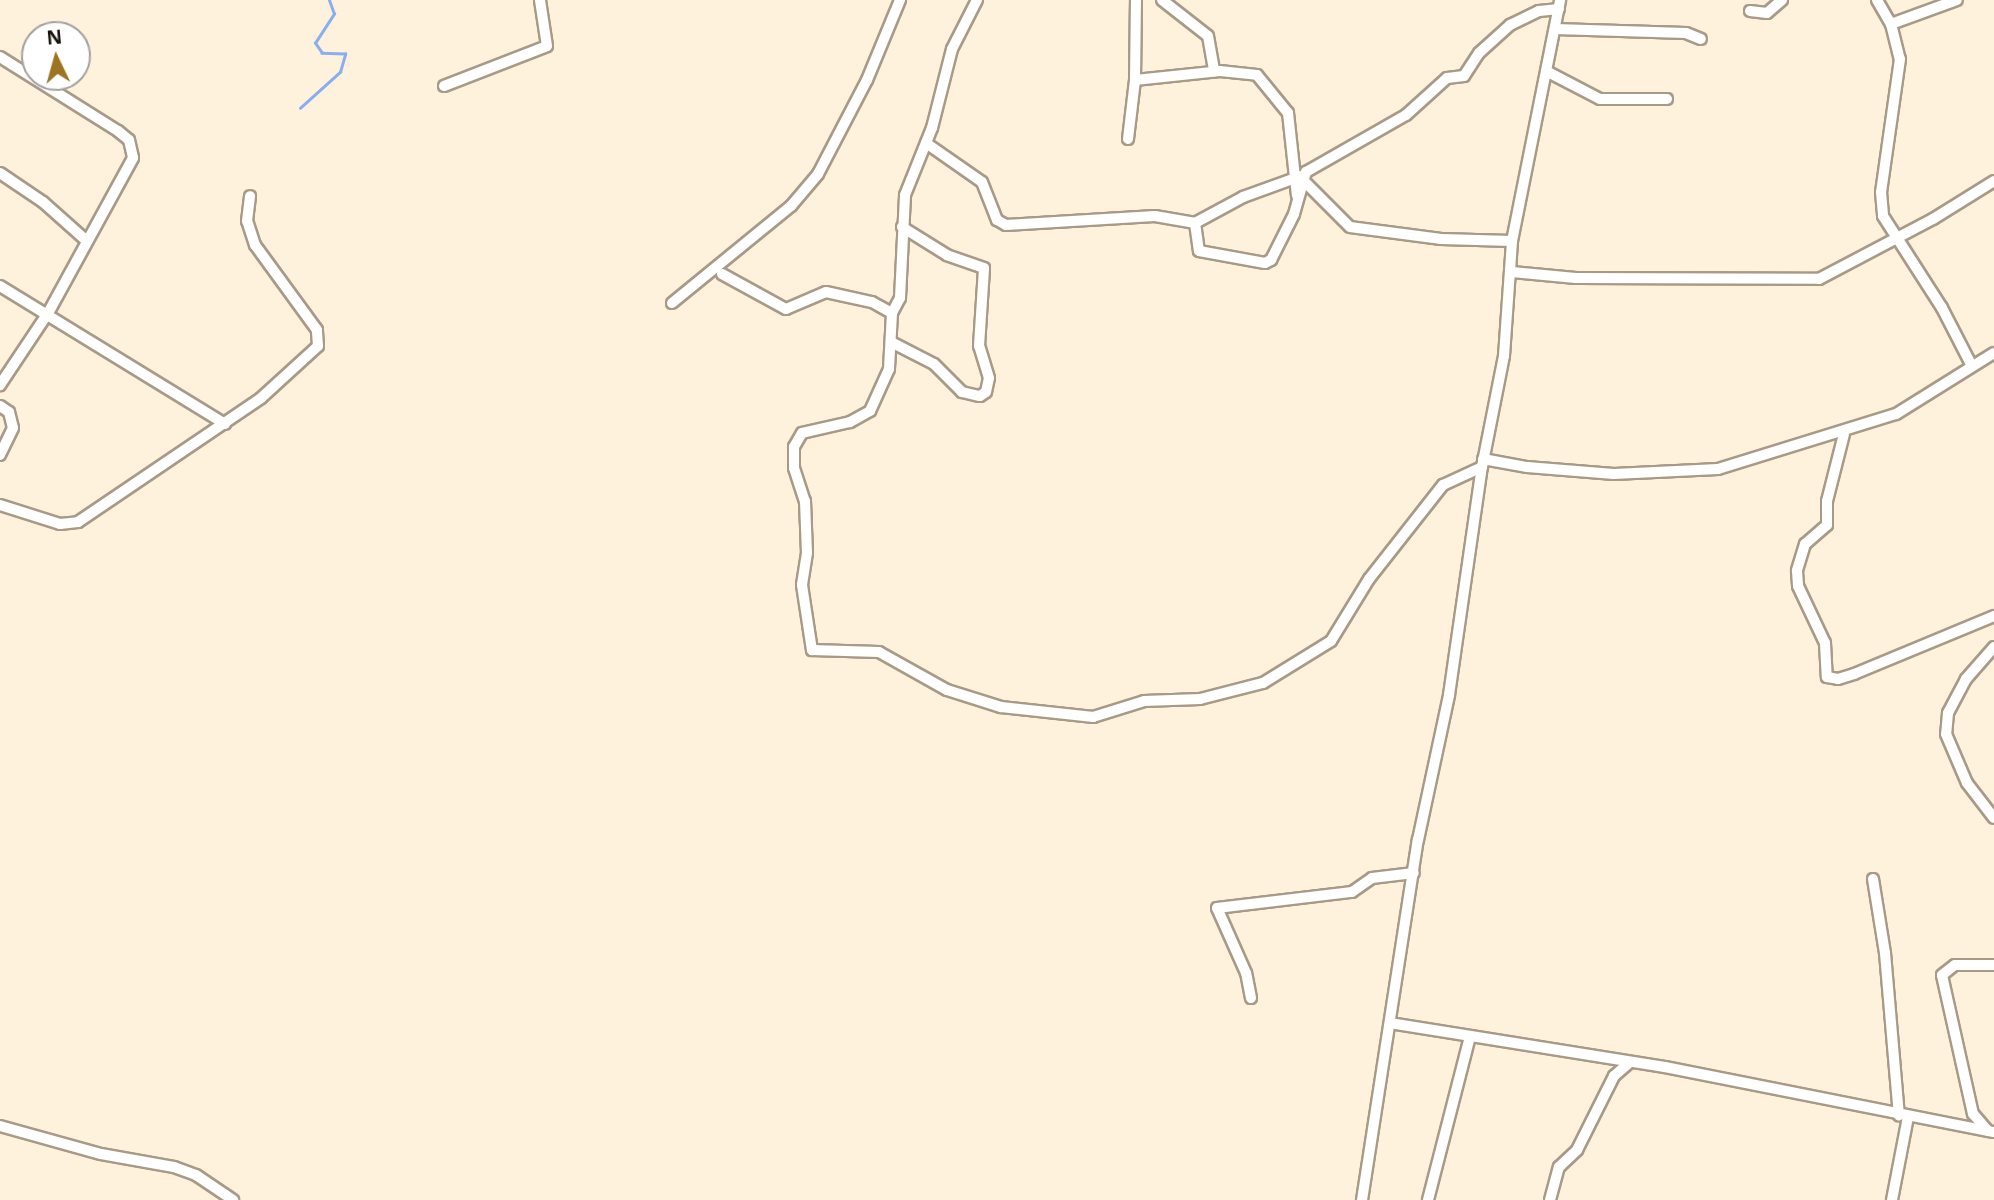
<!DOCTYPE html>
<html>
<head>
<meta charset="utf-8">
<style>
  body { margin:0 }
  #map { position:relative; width:1994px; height:1200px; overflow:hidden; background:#fef2dd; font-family:"Open Sans",sans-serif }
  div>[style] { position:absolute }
  .stream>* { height:2.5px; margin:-1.25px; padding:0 1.25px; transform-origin:1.25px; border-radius:1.25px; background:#8aaeee }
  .roads { filter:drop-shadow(2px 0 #a79b88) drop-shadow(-2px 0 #a79b88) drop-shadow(0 2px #a79b88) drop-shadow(0 -2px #a79b88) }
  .minor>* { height:10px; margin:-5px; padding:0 5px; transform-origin:5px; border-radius:5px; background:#fff }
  span { translate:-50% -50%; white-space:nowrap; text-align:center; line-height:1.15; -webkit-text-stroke:5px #fff; paint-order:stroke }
  .north { position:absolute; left:21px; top:21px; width:70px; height:70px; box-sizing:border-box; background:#fff; border:2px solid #a3a19e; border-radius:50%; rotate:355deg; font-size:19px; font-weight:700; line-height:28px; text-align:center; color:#18140c }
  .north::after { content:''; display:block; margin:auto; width:24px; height:32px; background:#9e7423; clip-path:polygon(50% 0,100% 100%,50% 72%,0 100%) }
</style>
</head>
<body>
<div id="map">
  <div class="stream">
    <i style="left:300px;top:108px;width:54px;rotate:-42deg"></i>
    <i style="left:340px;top:72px;width:19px;rotate:-74deg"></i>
    <i style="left:345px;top:54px;width:23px;rotate:-178deg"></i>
    <i style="left:322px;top:53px;width:12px;rotate:-125deg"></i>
    <i style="left:315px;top:43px;width:35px;rotate:-57deg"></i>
    <i style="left:334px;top:14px;width:15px;rotate:-110deg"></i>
  </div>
  <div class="roads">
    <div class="minor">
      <i style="left:1162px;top:0;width:58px;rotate:38deg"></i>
      <i style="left:1208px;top:36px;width:36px;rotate:80deg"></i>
      <i style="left:1877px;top:0;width:28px;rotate:60deg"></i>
      <i style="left:1891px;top:24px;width:36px;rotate:76deg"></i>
      <i style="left:1900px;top:59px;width:134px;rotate:98.1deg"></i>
      <i style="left:1881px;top:192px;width:24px;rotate:85deg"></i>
      <i style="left:1883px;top:216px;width:109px;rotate:57.3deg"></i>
      <i style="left:1942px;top:308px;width:65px;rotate:62.7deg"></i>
      <i style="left:1750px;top:11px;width:17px;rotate:7deg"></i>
      <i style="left:1767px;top:13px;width:20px;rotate:-41deg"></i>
      <i style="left:1891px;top:24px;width:70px;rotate:-20deg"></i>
      <i style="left:1555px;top:29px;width:131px;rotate:1.7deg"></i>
      <i style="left:1686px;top:33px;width:16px;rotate:22deg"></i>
      <i style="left:0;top:57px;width:139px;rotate:32.1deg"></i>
      <i style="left:118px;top:131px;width:14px;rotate:39deg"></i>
      <i style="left:129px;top:140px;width:18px;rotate:77deg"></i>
      <i style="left:133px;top:158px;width:177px;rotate:118.7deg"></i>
      <i style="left:48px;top:313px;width:87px;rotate:123.7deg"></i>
      <i style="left:1546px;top:71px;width:61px;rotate:27.4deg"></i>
      <i style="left:1600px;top:99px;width:67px"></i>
      <i style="left:1135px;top:80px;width:85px;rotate:-6deg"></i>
      <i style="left:1220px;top:71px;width:37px;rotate:6deg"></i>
      <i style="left:1257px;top:75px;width:49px;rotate:50.8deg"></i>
      <i style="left:1288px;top:113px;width:83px;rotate:83.8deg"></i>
      <i style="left:444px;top:86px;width:110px;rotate:-21.2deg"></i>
      <i style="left:547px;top:46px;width:47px;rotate:-98.7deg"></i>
      <i style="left:1128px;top:139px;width:59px;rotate:-83.2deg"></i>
      <i style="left:1135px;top:80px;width:80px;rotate:-89.3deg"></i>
      <i style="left:926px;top:143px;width:68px;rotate:34.9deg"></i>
      <i style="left:982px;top:182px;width:41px;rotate:68.5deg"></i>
      <i style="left:997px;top:220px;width:10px;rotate:29deg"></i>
      <i style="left:1006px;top:225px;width:149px;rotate:-3.5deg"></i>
      <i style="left:1155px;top:216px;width:41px;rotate:9.9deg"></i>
      <i style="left:1195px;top:223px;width:28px;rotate:82deg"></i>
      <i style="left:1199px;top:251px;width:67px;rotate:10.3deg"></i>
      <i style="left:1265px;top:263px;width:7px;rotate:-27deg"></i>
      <i style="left:1271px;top:260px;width:51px;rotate:-63.4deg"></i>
      <i style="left:1294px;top:214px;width:44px;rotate:-74.1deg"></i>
      <i style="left:1306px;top:172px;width:115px;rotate:-29.7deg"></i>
      <i style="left:1406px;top:115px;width:55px;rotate:-42.1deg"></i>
      <i style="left:1447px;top:78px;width:17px;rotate:-7deg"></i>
      <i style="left:1464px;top:76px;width:27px;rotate:-57deg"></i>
      <i style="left:1479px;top:53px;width:42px;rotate:-42.1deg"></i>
      <i style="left:1510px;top:25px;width:32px;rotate:-26deg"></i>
      <i style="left:1539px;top:11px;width:20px;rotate:-6deg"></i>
      <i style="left:0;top:173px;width:52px;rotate:34deg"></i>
      <i style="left:43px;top:202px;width:59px;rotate:41.6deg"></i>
      <i style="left:1303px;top:180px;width:66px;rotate:45deg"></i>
      <i style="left:1350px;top:227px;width:92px;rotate:7.5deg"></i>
      <i style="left:1441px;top:239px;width:71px;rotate:1.6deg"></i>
      <i style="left:1195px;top:223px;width:55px;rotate:-28.4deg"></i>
      <i style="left:1243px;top:197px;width:62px;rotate:-19.9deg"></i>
      <i style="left:1512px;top:272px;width:64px;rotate:5.4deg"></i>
      <i style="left:1576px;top:278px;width:243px;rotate:0.2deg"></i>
      <i style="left:1819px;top:279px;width:129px;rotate:-27.8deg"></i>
      <i style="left:1933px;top:219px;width:72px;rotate:-31.9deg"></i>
      <i style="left:722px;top:274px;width:73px;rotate:28.7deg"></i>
      <i style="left:786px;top:309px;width:43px;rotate:-23deg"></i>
      <i style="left:826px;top:292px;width:47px;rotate:12.3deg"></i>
      <i style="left:872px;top:302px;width:23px;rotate:29deg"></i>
      <i style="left:892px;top:313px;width:56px;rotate:93.1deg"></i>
      <i style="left:889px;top:369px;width:46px;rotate:114.3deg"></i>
      <i style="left:870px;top:411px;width:23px;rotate:151deg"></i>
      <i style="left:850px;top:422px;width:49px;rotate:167.1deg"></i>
      <i style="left:802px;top:433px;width:16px;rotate:120deg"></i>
      <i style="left:794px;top:447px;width:21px;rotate:90deg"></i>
      <i style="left:794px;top:468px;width:35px;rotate:72deg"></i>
      <i style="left:805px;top:501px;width:52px;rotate:87.8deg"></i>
      <i style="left:807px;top:553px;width:32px;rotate:99deg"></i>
      <i style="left:802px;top:585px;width:66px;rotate:81.3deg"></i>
      <i style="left:812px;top:650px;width:67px;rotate:1.7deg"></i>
      <i style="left:879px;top:652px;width:78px;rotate:29.2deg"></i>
      <i style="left:947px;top:690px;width:57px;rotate:17.5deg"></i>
      <i style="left:1001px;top:707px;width:93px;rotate:6.2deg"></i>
      <i style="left:1093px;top:717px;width:53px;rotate:-17.4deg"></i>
      <i style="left:1144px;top:701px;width:56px;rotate:-2deg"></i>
      <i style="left:1200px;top:699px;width:65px;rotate:-14.3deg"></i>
      <i style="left:1263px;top:683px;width:80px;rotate:-31.7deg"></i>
      <i style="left:1331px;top:641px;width:73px;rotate:-58.5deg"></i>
      <i style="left:1369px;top:579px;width:120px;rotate:-51.8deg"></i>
      <i style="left:1443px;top:485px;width:43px;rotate:-24.8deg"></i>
      <i style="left:0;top:286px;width:264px;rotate:31.5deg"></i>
      <i style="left:672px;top:303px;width:154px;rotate:-39.2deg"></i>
      <i style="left:791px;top:206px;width:42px;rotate:-49.8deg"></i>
      <i style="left:818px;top:174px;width:106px;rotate:-62.5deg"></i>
      <i style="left:867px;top:80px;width:87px;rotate:-67.6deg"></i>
      <i style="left:892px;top:313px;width:17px;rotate:-62deg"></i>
      <i style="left:900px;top:298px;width:103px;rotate:-87.2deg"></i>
      <i style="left:905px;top:195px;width:72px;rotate:-68.1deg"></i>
      <i style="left:932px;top:128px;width:81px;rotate:-75.8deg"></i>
      <i style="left:952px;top:49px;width:55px;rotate:-63deg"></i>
      <i style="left:891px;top:342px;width:48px;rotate:27.1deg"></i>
      <i style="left:934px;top:364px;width:40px;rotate:45deg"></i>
      <i style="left:962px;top:392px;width:18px;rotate:13deg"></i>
      <i style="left:980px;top:396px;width:7px;rotate:-34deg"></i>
      <i style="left:986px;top:392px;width:14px;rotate:-78deg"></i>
      <i style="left:989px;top:378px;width:34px;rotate:-107deg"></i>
      <i style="left:979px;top:346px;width:78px;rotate:-86.3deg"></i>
      <i style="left:984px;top:268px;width:39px;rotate:-161deg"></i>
      <i style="left:947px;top:255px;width:53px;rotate:-148.1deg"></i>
      <i style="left:0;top:406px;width:11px;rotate:34deg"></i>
      <i style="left:9px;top:412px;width:16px;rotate:76deg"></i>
      <i style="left:13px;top:428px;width:30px;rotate:116deg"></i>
      <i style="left:1844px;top:434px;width:69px;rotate:104.2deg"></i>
      <i style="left:1827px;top:501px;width:24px;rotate:90deg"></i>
      <i style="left:1827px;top:525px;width:29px;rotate:139deg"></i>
      <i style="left:1805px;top:544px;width:28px;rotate:107deg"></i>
      <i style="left:1797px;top:571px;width:15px;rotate:86deg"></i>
      <i style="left:1798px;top:586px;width:63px;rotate:64.7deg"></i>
      <i style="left:1825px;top:643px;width:34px;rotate:87deg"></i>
      <i style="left:1827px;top:677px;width:11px;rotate:10deg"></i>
      <i style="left:1838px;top:679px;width:17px;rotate:-17deg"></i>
      <i style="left:1854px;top:674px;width:152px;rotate:-22.5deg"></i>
      <i style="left:1483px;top:459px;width:45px;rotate:10.3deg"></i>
      <i style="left:1527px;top:467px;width:87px;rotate:4.6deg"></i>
      <i style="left:1614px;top:474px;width:104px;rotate:-2.8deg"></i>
      <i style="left:1718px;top:469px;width:186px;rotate:-17.2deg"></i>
      <i style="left:1896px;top:414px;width:115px;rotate:-31.9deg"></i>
      <i style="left:0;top:505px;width:63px;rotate:17.6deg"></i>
      <i style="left:60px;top:524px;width:18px;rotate:-6deg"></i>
      <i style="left:78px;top:522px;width:221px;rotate:-34.1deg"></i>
      <i style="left:261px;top:398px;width:77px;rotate:-42.4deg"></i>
      <i style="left:318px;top:346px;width:16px;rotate:-94deg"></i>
      <i style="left:317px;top:330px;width:105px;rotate:-126.1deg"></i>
      <i style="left:255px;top:245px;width:25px;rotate:-108deg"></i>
      <i style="left:247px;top:221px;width:25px;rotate:-83deg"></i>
      <i style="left:1994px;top:647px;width:43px;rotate:131.2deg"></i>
      <i style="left:1966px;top:679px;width:38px;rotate:118deg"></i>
      <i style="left:1948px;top:713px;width:21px;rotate:95deg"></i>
      <i style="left:1946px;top:734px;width:53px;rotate:66.8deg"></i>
      <i style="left:1967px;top:783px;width:44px;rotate:52.4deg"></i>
      <i style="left:1873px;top:879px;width:75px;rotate:80.8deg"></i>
      <i style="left:1885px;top:953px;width:163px;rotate:85.1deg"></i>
      <i style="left:1251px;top:998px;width:25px;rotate:-101deg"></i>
      <i style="left:1246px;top:973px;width:71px;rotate:-114deg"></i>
      <i style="left:1217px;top:908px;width:136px;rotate:-6.8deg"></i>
      <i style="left:1352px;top:892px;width:24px;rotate:-35deg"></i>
      <i style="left:1372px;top:878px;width:42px;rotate:-6.8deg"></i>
      <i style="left:1390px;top:1023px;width:278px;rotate:9.1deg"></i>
      <i style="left:1665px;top:1067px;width:335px;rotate:11.2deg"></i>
      <i style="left:0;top:1126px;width:105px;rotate:15.5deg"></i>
      <i style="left:101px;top:1154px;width:74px;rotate:10.1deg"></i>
      <i style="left:174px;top:1167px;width:23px;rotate:20deg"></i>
      <i style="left:196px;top:1175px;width:45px;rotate:34deg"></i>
      <i style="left:1988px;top:1131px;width:23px;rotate:-131deg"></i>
      <i style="left:1973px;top:1114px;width:142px;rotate:-102.6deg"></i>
      <i style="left:1942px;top:975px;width:16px;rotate:-38deg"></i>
      <i style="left:1955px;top:965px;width:39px"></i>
      <i style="left:1362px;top:1200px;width:364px;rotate:-81.2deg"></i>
      <i style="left:1418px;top:840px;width:148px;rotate:-77.9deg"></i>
      <i style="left:1449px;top:695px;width:230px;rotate:-81.8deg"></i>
      <i style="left:1482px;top:467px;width:113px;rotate:-78.8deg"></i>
      <i style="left:1504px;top:356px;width:115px;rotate:-86deg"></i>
      <i style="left:1512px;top:241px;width:246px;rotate:-78.7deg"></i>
      <i style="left:1428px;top:1200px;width:169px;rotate:-75.6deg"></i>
      <i style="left:1550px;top:1200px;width:34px;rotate:-75deg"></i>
      <i style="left:1559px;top:1167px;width:25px;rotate:-43deg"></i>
      <i style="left:1577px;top:1150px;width:83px;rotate:-63.4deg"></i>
      <i style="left:1614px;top:1076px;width:21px;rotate:-41deg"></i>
      <i style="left:1892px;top:1200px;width:85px;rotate:-79.1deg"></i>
    </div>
  </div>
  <div class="north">N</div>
</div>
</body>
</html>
